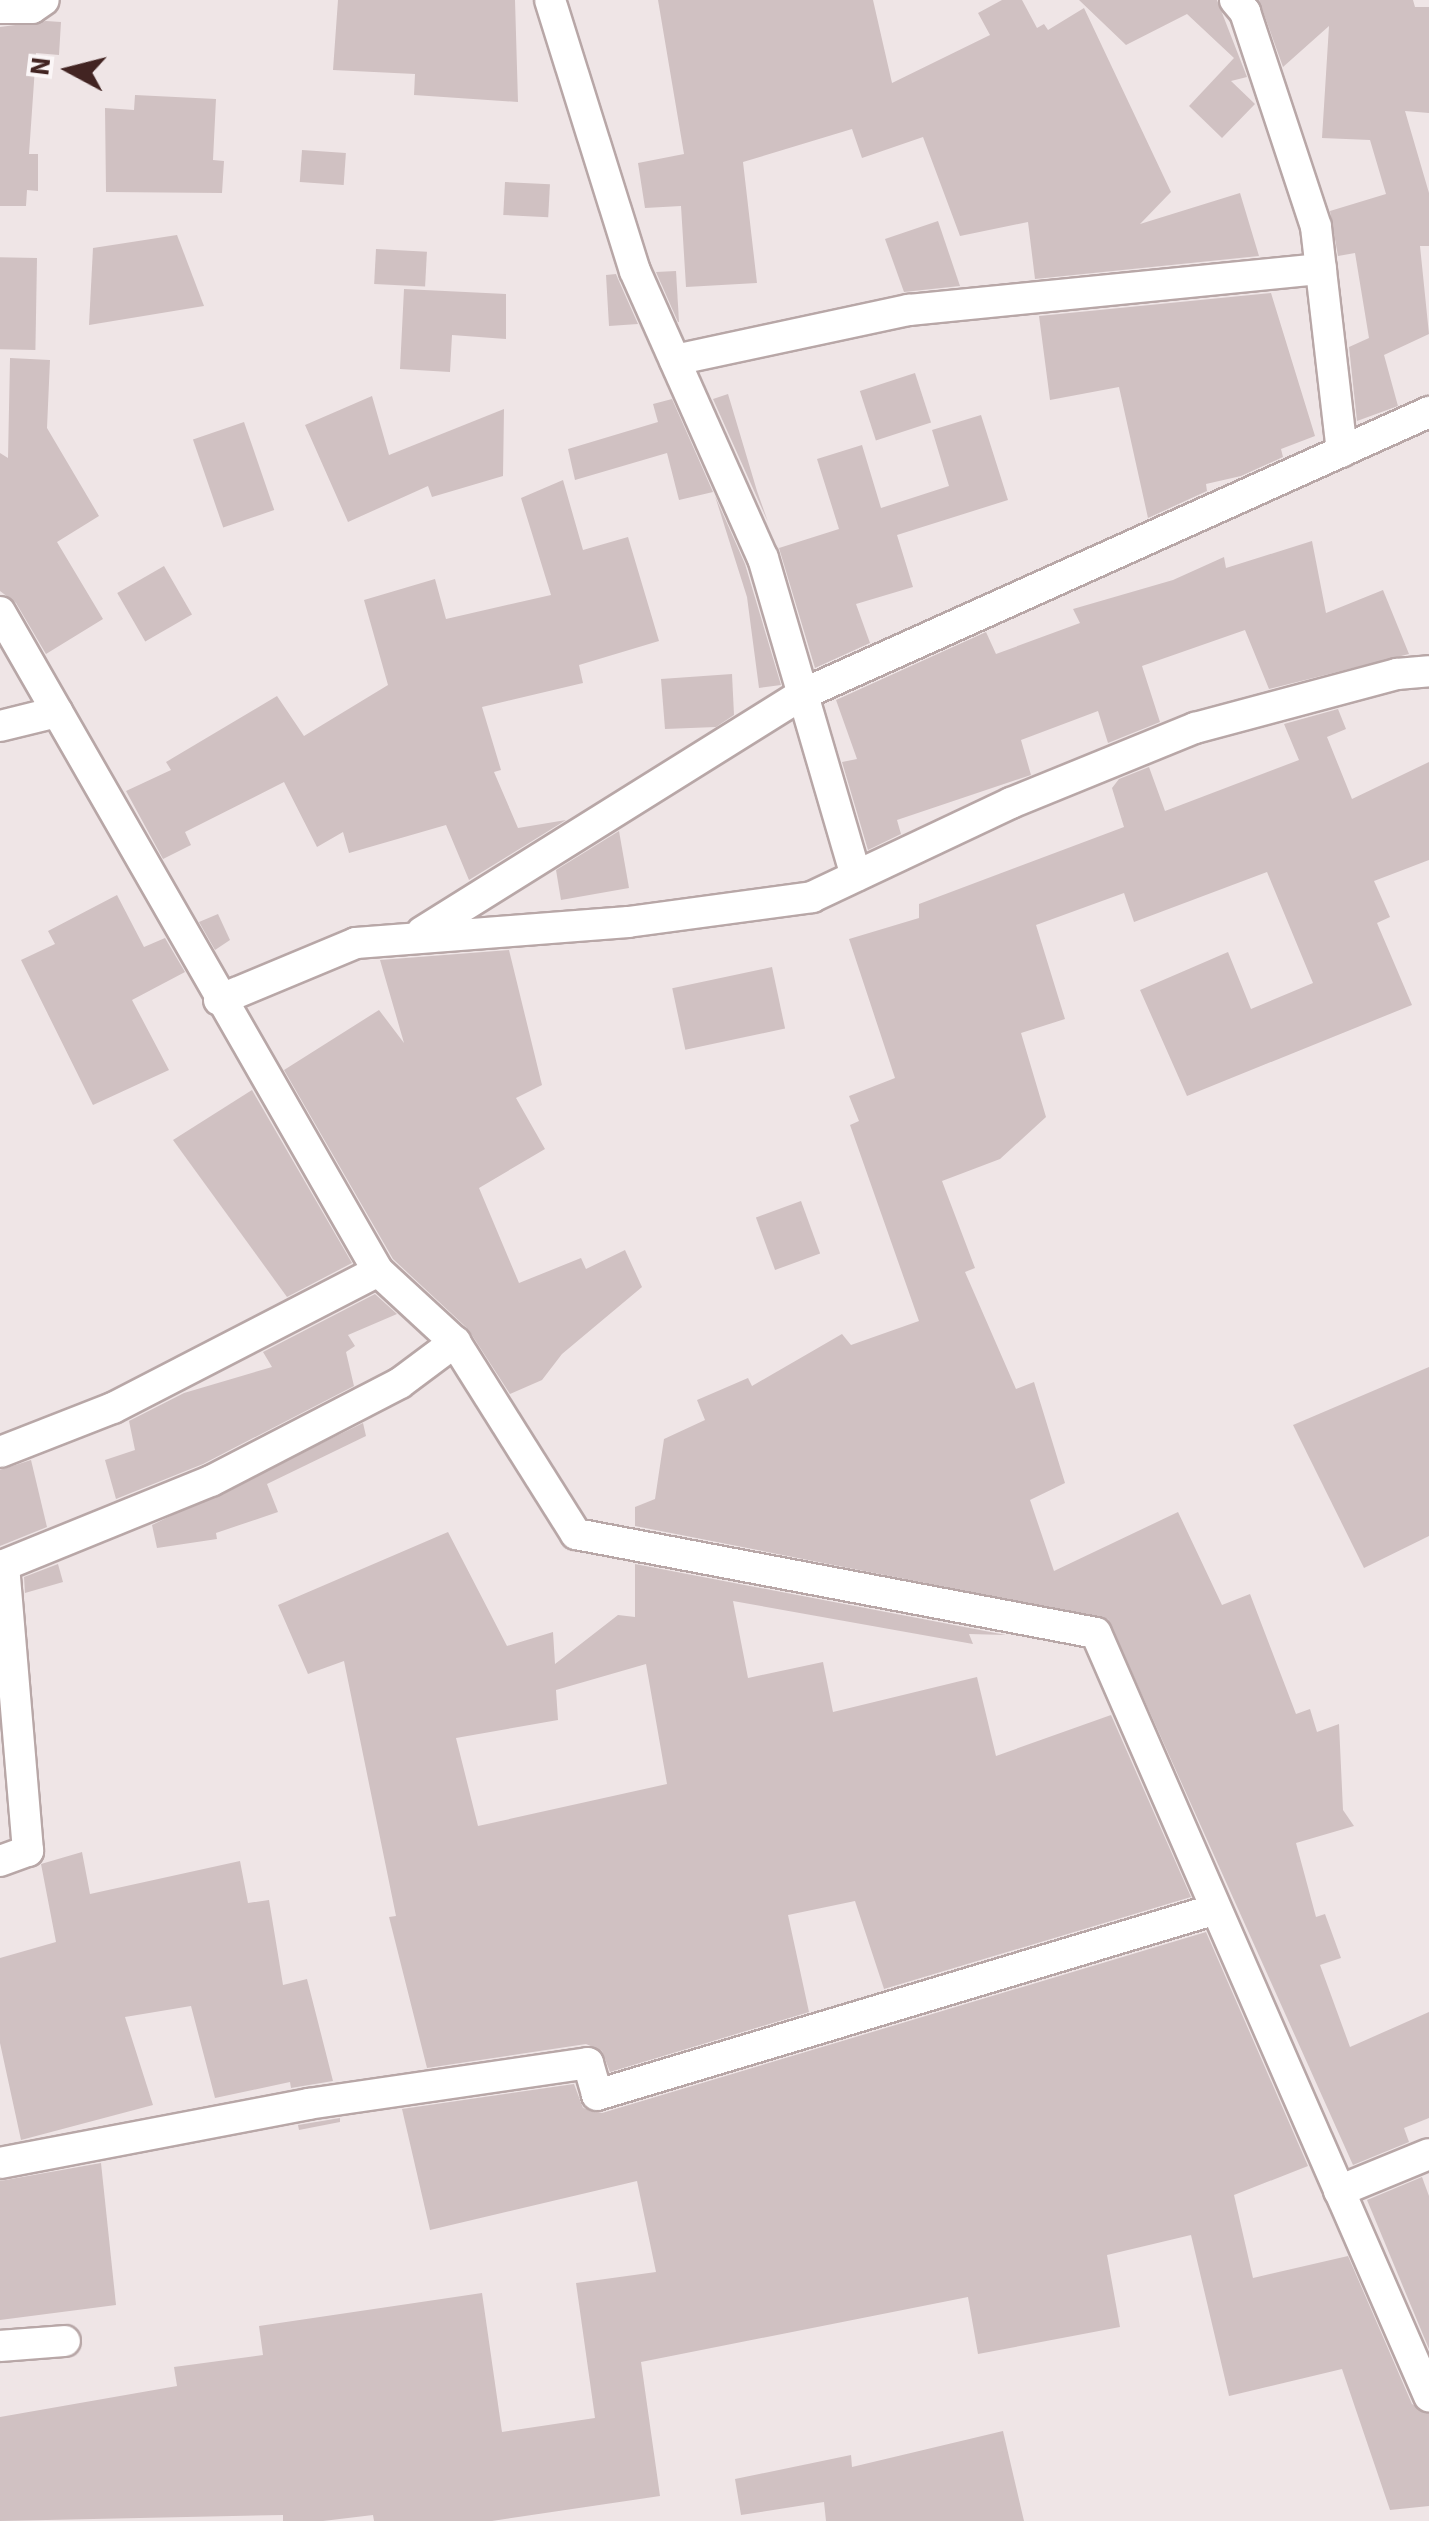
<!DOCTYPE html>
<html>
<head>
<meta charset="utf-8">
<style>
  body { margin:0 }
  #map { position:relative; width:1429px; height:2521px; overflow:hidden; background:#efe5e6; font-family:"Source Sans 3",sans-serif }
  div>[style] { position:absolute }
  .building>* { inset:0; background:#d0c1c2; transform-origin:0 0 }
  .roads { filter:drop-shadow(2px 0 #b8a7a7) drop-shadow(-2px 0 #b8a7a7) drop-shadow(0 2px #b8a7a7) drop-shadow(0 -2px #b8a7a7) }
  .minor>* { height:30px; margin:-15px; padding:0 15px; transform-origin:15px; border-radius:15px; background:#fff }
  span { translate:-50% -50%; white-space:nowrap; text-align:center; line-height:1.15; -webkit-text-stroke:10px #fbf6f7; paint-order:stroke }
  .north { position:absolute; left:20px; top:20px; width:100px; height:100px; -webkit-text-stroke:8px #fbf6f7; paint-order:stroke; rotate:277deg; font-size:28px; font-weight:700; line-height:40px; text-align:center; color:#422422 }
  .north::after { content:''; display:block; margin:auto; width:35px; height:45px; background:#422422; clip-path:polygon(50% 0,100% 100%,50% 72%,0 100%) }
</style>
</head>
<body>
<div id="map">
  <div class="building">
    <i style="clip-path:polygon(338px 0,515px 0,518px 102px,414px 95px,415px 74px,333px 70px)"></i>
    <i style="clip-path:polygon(658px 0,873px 0,892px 83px,990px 35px,978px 13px,1002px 0,1022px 0,1037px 28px,1044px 24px,1048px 30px,1084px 8px,1171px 192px,1140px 224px,1240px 193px,1259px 256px,1035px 279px,1028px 222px,960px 236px,923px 137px,862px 158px,852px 129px,743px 162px,757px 283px,686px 287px,681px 206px,645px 208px,638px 163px,684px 154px)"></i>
    <i style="clip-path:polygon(1079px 0,1217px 0,1247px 77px,1231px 81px,1255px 104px,1222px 138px,1189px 106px,1234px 58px,1187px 14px,1126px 45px)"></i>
    <i style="clip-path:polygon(1259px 0,1413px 0,1415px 7px,1429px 7px,1429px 113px,1405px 111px,1429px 193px,1429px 246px,1420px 246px,1429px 334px,1384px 355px,1398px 406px,1357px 421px,1349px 347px,1369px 338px,1355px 253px,1338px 256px,1330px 211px,1386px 194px,1370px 140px,1322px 138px,1329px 26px,1283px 67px)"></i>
    <i style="clip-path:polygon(46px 21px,61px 22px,59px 55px,36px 53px,29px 154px,38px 154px,38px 191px,27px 190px,26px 206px,0 206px,0 27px)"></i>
    <i style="clip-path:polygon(135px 95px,216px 99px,213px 160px,224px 161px,222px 193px,106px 192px,105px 108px,134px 110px)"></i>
    <i style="left:302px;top:150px;width:44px;height:32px;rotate:4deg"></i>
    <i style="left:505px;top:182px;width:45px;height:33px;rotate:3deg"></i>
    <i style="clip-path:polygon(938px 221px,960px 286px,904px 292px,885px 239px)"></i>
    <i style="clip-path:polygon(177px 235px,204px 306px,89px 325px,93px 248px)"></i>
    <i style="left:376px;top:249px;width:51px;height:35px;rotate:3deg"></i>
    <i style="left:37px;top:258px;width:92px;height:37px;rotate:91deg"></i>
    <i style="clip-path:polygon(676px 271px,679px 322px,678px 322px,656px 272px)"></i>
    <i style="clip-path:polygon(616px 274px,618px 279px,638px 324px,609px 326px,606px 275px)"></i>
    <i style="clip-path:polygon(404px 289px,506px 294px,506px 339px,452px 335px,450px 372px,400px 369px)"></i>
    <i style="clip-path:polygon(1271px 293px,1315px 436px,1281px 449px,1283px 457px,1241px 476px,1206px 484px,1207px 491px,1148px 518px,1119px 387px,1050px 400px,1039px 316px)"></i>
    <i style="clip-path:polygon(10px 358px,50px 360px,47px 428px,99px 516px,57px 542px,103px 619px,46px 654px,16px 603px,0 591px,0 453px,8px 458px)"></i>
    <i style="left:915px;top:373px;width:52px;height:58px;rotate:72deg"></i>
    <i style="clip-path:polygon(728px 394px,757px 491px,768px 522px,713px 399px)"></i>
    <i style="clip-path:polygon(372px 396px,389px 455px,504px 409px,503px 476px,432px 497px,428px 486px,348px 522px,305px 425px)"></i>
    <i style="clip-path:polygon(672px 399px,713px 492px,679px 500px,667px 453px,575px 480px,568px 449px,658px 422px,653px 404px)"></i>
    <i style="clip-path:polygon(981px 415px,1008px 500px,897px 535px,913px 587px,856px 604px,870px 643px,815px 668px,779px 548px,839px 529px,817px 459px,862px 445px,881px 508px,949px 486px,932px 430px)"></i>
    <i style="left:244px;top:422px;width:93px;height:54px;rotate:71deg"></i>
    <i style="clip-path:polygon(563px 480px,583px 550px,628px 537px,659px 641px,579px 665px,583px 683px,482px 707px,501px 770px,494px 772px,518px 828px,566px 820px,469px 880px,446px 825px,349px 853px,343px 832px,317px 847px,284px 782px,185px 832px,191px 845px,163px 859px,126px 791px,171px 770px,166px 762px,277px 696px,304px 736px,388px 685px,364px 600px,435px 579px,446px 619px,551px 595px,521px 498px)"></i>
    <i style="clip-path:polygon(715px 496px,745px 564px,781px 685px,759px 688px,747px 597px)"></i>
    <i style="clip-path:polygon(1312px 541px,1326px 613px,1383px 590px,1409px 654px,1269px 689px,1245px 630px,1142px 666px,1160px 722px,1108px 743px,1098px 711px,1021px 740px,1031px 775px,897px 820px,901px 834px,868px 850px,842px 762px,857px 759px,836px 700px,986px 632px,996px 654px,1080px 623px,1073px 609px,1173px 580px,1224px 557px,1226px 568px)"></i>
    <i style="left:164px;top:566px;width:56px;height:54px;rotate:60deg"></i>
    <i style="clip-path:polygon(732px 674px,734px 715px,716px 727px,665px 729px,661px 679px)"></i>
    <i style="clip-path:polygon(1338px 709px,1346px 729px,1327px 737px,1352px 799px,1429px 762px,1429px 860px,1374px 881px,1390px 917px,1377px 923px,1412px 1005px,1187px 1096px,1140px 990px,1228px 952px,1251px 1009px,1313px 983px,1267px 872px,1134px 922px,1124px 893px,1036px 925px,1065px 1019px,1021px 1033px,1046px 1117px,1000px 1159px,942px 1181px,975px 1268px,965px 1272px,1016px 1389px,1034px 1382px,1065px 1483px,1030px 1500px,1054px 1571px,1178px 1512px,1222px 1605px,1250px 1594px,1296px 1714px,1310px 1709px,1317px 1732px,1339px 1724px,1343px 1810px,1354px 1826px,1296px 1843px,1316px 1917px,1325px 1914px,1341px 1958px,1320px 1965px,1350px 2047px,1429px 2012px,1429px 2118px,1404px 2128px,1409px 2142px,1353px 2165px,1108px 1619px,635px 1526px,635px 1507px,655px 1499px,664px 1439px,705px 1420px,697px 1400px,748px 1378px,752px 1386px,842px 1334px,851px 1345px,919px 1321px,850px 1125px,859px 1121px,849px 1096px,895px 1078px,849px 939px,919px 918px,919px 904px,1124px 827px,1112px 788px,1119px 779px,1149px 767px,1165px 811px,1299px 760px,1284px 724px)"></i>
    <i style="clip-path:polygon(619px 831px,629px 888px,561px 900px,556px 870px)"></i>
    <i style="clip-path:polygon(117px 895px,144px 947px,165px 938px,185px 972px,132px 1000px,169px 1070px,93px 1105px,21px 960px,55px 944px,48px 931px)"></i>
    <i style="clip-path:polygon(218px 914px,230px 940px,215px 950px,199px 922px)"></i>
    <i style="clip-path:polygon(509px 950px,542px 1085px,516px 1098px,545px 1149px,479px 1188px,519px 1283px,581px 1258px,586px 1269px,625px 1250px,642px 1287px,562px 1354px,542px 1380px,510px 1394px,468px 1329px,393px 1259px,284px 1070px,379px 1010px,404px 1043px,380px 960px)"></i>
    <i style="left:772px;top:967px;width:63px;height:102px;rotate:78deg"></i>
    <i style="clip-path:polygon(252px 1090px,352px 1263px,287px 1297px,173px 1140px)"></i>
    <i style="left:801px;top:1201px;width:56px;height:48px;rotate:70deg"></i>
    <i style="clip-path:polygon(375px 1294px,397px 1314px,348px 1335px,355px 1346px,346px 1352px,354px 1386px,203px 1464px,116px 1499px,105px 1460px,135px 1450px,129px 1421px,184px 1393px,272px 1367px,263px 1352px)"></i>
    <i style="clip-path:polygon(1429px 1367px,1429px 1536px,1364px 1568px,1293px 1425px)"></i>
    <i style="clip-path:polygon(363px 1423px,366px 1436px,267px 1484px,278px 1512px,216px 1533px,217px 1539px,157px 1548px,152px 1525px)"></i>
    <i style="clip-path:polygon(31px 1460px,47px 1527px,0 1546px,0 1470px)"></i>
    <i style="clip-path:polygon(evenodd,448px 1532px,507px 1646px,553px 1632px,555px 1664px,618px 1615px,635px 1617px,635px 1564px,1006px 1635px,969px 1634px,973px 1644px,733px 1601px,748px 1678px,823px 1662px,833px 1712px,977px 1677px,996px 1756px,1111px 1715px,1191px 1897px,884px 1989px,855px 1901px,788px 1915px,809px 2012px,610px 2072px,602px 2051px,586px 2044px,427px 2068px,389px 1917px,396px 1916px,344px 1661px,308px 1674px,278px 1605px,448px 1532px,646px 1664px,667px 1784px,478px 1826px,456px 1738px,558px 1720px,556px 1690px,646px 1664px)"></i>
    <i style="clip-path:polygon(58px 1564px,63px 1582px,25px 1593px,24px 1577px)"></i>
    <i style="clip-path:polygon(82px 1852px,90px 1894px,240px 1861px,248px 1903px,269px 1900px,283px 1985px,307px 1979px,333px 2081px,291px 2088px,290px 2082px,215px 2098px,191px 2006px,125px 2017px,153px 2105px,21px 2140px,0 2043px,0 1958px,56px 1942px,41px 1864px)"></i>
    <i style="clip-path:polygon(1206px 1932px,1308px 2166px,1234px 2195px,1253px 2278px,1348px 2256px,1412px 2404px,1429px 2414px,1429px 2506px,1390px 2510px,1342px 2369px,1229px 2396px,1191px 2235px,1107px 2255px,1120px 2327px,978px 2354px,968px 2297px,641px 2362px,660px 2496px,492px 2521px,374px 2521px,373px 2515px,323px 2521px,283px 2521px,283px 2515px,0 2521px,0 2417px,177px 2386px,174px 2367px,263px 2355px,259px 2326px,482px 2293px,502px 2432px,595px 2418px,576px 2283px,656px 2272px,637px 2181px,430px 2230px,402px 2109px,574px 2084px,583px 2108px,602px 2113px)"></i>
    <i style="clip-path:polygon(340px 2118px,340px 2122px,299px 2130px,298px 2125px)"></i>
    <i style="clip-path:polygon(101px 2163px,116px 2305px,0 2320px,0 2181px)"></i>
    <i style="clip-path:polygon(1422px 2177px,1429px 2196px,1429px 2349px,1367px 2200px)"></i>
    <i style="clip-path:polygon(1003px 2431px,1024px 2521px,826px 2521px,824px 2502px,741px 2515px,735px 2479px,851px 2455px,852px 2467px)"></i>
  </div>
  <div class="roads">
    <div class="minor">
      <i style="left:550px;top:0;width:284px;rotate:72.6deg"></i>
      <i style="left:635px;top:271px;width:314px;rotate:66deg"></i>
      <i style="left:763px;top:558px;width:331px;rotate:73.7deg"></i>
      <i style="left:1235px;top:0;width:16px;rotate:50deg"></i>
      <i style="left:1245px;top:12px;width:226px;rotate:71.7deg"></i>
      <i style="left:1316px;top:227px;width:226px;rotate:83.4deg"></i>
      <i style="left:0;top:8px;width:32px"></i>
      <i style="left:32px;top:8px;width:14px;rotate:-34deg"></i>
      <i style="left:675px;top:360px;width:239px;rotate:-12.1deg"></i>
      <i style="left:909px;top:310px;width:414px;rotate:-5.7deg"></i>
      <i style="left:0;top:612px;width:760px;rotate:60.16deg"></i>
      <i style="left:378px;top:1271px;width:105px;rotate:42.7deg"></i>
      <i style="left:455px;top:1342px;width:227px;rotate:57.8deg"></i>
      <i style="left:576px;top:1534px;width:529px;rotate:10.78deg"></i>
      <i style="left:1096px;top:1633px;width:833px;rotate:66.42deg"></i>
      <i style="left:0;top:726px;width:59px;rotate:-13.8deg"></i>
      <i style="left:422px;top:932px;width:449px;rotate:-32deg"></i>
      <i style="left:803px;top:694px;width:687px;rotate:-24.25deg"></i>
      <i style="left:219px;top:1000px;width:148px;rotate:-22.6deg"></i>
      <i style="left:356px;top:943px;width:273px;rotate:-4.4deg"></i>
      <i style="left:628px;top:922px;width:186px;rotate:-7.7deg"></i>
      <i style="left:812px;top:897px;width:220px;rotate:-25.3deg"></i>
      <i style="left:1011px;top:803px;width:199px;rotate:-22.2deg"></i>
      <i style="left:1195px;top:728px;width:209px;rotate:-15deg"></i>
      <i style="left:1397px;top:674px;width:32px;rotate:-5deg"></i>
      <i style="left:0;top:1452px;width:121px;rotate:-21.3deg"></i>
      <i style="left:113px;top:1408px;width:298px;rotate:-27.3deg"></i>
      <i style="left:0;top:1861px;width:30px;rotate:-20deg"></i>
      <i style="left:28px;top:1851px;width:287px;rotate:-94.8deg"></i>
      <i style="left:4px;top:1565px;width:223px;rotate:-22.1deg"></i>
      <i style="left:211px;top:1481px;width:213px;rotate:-27.4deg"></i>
      <i style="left:400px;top:1383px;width:69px;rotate:-36.7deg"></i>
      <i style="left:0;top:2163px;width:314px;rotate:-10.8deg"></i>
      <i style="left:308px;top:2104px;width:283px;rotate:-8.3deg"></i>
      <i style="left:588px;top:2063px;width:33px;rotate:74deg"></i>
      <i style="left:597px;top:2095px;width:646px;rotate:-16.72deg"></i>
      <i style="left:1339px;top:2191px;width:97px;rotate:-22.3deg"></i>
      <i style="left:0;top:2346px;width:65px;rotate:-4.4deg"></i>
    </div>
  </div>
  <div class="north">N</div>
</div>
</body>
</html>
